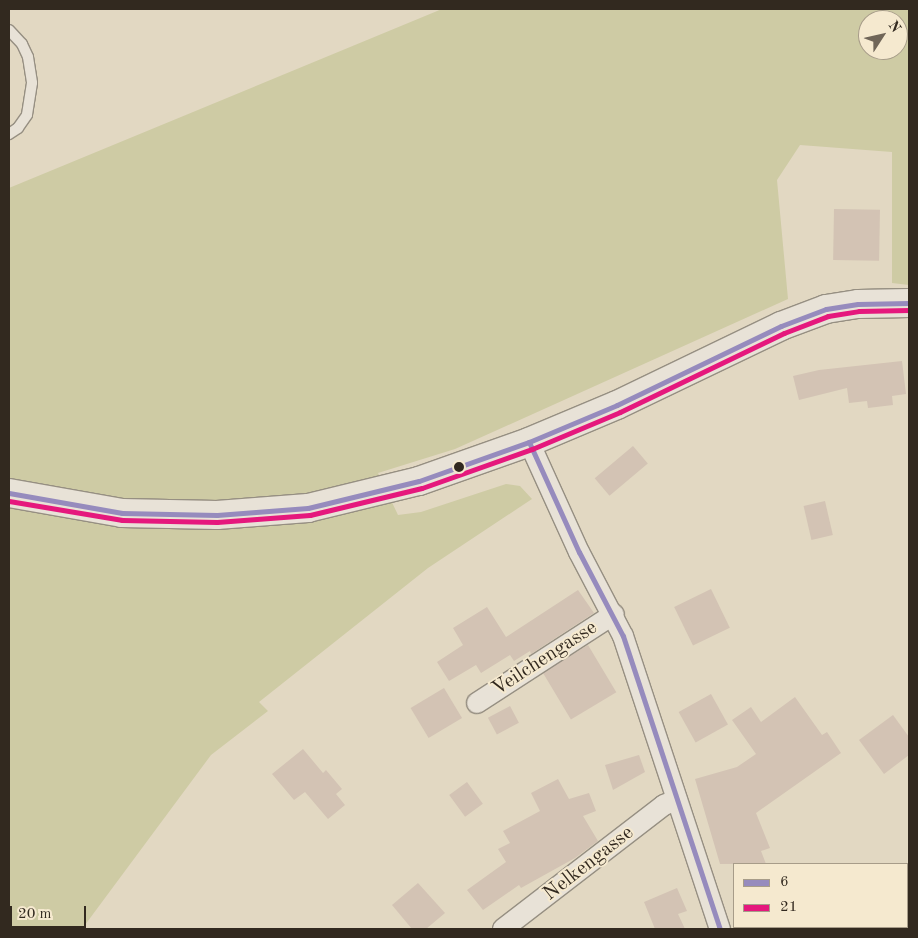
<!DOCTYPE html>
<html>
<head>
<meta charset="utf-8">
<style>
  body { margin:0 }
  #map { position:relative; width:918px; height:938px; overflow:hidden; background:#e2d8c2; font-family:"Old Standard TT",serif }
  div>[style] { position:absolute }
  .green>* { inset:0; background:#cecba4 }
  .building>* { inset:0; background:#d3c3b4; transform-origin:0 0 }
  .roads { filter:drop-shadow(1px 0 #968f82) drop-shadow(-1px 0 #968f82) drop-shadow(0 1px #968f82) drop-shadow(0 -1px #968f82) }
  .lane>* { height:10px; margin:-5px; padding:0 5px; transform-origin:5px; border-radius:5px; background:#e8e2d7 }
  .street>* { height:20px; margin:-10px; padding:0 10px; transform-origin:10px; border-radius:10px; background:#e8e2d7 }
  .secondary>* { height:28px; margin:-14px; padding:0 14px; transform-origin:14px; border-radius:14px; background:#e8e2d7 }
  .bus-1>* { height:5px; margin:-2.5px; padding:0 2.5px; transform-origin:2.5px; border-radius:2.5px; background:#968bbd }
  .bus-2>* { height:5px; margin:-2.5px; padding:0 2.5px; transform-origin:2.5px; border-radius:2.5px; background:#e5187d }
  .dots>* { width:14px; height:14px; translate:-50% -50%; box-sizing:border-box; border:2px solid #f5e9cf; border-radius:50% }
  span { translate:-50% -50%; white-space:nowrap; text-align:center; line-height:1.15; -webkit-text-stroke:4px #f5e9cf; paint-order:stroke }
  .street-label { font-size:20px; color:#32291f }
  .frame { position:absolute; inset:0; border:10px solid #32291f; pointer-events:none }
  .legend { position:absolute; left:733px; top:863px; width:175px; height:65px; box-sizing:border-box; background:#f5e9cf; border:1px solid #a79c89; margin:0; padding:6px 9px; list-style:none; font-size:15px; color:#32291f }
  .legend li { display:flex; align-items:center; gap:10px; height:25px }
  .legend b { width:25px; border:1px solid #a79c89 }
  .north { position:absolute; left:858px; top:10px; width:50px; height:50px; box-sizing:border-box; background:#f5e9cf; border:1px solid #a79c89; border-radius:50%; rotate:55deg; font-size:14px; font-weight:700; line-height:20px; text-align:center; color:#32291f }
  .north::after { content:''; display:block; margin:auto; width:18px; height:22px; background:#706658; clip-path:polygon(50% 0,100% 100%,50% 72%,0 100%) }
  .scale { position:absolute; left:10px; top:906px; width:76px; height:22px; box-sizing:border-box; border:2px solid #32291f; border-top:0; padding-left:6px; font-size:15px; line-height:18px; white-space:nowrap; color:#32291f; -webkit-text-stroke:4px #f5e9cf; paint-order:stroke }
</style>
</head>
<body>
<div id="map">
  <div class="green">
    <i style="clip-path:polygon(evenodd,442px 9px,909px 9px,909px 285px,892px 283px,892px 152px,800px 145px,777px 180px,788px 299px,455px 449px,378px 473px,398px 515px,421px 512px,506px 484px,520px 486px,532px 499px,428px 568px,259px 702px,268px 711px,211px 755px,82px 929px,9px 929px,9px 188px,442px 9px,868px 20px,898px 20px,898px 50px,868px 50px,868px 20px)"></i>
  </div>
  <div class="building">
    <i style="left:834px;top:209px;width:46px;height:51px;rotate:1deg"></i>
    <i style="clip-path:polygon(902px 361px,906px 394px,892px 396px,893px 405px,868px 408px,867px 401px,849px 403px,847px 388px,799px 400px,793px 376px,819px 370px)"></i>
    <i style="left:633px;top:446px;width:23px;height:50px;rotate:50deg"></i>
    <i style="left:825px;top:501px;width:35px;height:22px;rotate:77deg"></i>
    <i style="left:711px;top:589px;width:43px;height:41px;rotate:64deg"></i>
    <i style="clip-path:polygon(578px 590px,594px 613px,531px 654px,530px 651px,514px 661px,510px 655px,481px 673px,476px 665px,449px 681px,437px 662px,463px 645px,453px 628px,487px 607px,506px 637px)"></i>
    <i style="left:588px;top:645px;width:55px;height:53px;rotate:59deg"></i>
    <i style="left:444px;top:688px;width:35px;height:39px;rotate:59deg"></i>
    <i style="left:711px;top:694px;width:35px;height:37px;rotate:61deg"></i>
    <i style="clip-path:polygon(795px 697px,822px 735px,827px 732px,841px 753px,756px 813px,770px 848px,761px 851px,766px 864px,720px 864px,695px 779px,737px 767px,756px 754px,732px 720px,751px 707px,761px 722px)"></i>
    <i style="left:510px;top:706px;width:19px;height:25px;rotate:62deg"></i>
    <i style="clip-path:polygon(893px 715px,909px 737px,909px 755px,884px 774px,859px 740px)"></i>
    <i style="clip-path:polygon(303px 749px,323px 773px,326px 770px,342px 789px,336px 794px,345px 805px,328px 819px,305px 792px,294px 800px,272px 774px)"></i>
    <i style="clip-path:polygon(639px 755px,645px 772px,613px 790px,605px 765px)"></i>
    <i style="clip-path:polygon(558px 779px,569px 799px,589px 793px,596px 811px,583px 816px,598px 841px,575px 858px,521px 888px,519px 885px,483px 910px,467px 890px,506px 862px,498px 849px,510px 843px,503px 831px,540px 811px,531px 793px)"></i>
    <i style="left:467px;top:782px;width:27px;height:22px;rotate:54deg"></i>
    <i style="clip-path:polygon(418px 883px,445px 913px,426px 929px,412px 929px,392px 905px)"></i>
    <i style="clip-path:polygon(677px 888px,687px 911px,678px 914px,685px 929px,655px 929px,644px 902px)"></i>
  </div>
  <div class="roads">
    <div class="lane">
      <i style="left:9px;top:30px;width:19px;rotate:47deg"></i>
      <i style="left:22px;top:44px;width:14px;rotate:65deg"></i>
      <i style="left:28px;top:57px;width:26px;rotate:81deg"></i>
      <i style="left:32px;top:83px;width:32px;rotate:99deg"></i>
      <i style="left:27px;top:115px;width:16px;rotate:125deg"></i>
      <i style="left:18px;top:128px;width:11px;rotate:146deg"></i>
    </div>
    <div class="street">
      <i style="left:529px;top:442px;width:121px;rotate:65.6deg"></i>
      <i style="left:579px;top:552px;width:95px;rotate:62.4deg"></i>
      <i style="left:623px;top:636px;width:309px;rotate:71.7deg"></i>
      <i style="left:477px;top:703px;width:163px;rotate:-33deg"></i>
      <i style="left:503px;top:929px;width:203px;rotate:-37.6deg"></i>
      <i style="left:664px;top:805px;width:13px;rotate:-23deg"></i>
    </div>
    <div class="secondary">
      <i style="left:9px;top:493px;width:115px;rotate:10deg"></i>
      <i style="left:122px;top:513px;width:95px;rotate:1.2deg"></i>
      <i style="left:217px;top:515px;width:91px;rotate:-4.4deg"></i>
      <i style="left:308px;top:508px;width:114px;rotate:-13.7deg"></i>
      <i style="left:419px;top:481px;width:117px;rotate:-19.5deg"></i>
      <i style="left:529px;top:442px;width:95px;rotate:-22.8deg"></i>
      <i style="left:617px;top:405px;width:182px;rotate:-25.7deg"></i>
      <i style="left:781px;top:326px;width:48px;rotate:-20.7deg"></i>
      <i style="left:826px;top:309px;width:32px;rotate:-9deg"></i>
      <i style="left:858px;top:304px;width:51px;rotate:-1.1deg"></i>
    </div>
  </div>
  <div class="bus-1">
    <i style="left:529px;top:442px;width:121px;rotate:65.6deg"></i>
    <i style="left:579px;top:552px;width:95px;rotate:62.4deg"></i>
    <i style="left:623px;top:636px;width:309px;rotate:71.7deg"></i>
    <i style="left:9px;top:493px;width:115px;rotate:10deg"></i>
    <i style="left:122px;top:513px;width:95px;rotate:1.2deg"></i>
    <i style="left:217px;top:515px;width:91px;rotate:-4.4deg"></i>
    <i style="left:308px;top:508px;width:114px;rotate:-13.7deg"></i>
    <i style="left:419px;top:481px;width:117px;rotate:-19.5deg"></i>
    <i style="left:529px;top:442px;width:95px;rotate:-22.8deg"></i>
    <i style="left:617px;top:405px;width:182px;rotate:-25.7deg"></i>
    <i style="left:781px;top:326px;width:48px;rotate:-20.7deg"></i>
    <i style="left:826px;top:309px;width:32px;rotate:-9deg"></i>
    <i style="left:858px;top:304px;width:51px;rotate:-1.1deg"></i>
  </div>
  <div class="bus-2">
    <i style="left:9px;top:501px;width:115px;rotate:9.5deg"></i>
    <i style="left:122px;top:520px;width:95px;rotate:1.2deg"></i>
    <i style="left:217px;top:522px;width:93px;rotate:-4.3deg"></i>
    <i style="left:310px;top:515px;width:115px;rotate:-13.6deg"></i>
    <i style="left:422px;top:488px;width:117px;rotate:-19.5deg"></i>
    <i style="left:532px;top:449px;width:95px;rotate:-22.8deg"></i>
    <i style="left:620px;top:412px;width:182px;rotate:-25.7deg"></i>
    <i style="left:784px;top:333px;width:47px;rotate:-21.1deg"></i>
    <i style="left:828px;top:316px;width:31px;rotate:-9deg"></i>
    <i style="left:859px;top:311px;width:50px;rotate:-1.1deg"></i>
  </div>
  <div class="dots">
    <i style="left:459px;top:467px;background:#32291f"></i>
  </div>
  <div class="street-label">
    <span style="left:545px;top:659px;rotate:-33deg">Veilchengasse</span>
    <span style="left:589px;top:864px;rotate:-38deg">Nelkengasse</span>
  </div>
  <div class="frame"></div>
  <ul class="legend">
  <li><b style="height:6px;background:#968bbd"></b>6</li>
  <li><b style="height:6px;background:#e5187d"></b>21</li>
  </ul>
  <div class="north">N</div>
  <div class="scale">20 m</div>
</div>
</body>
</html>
